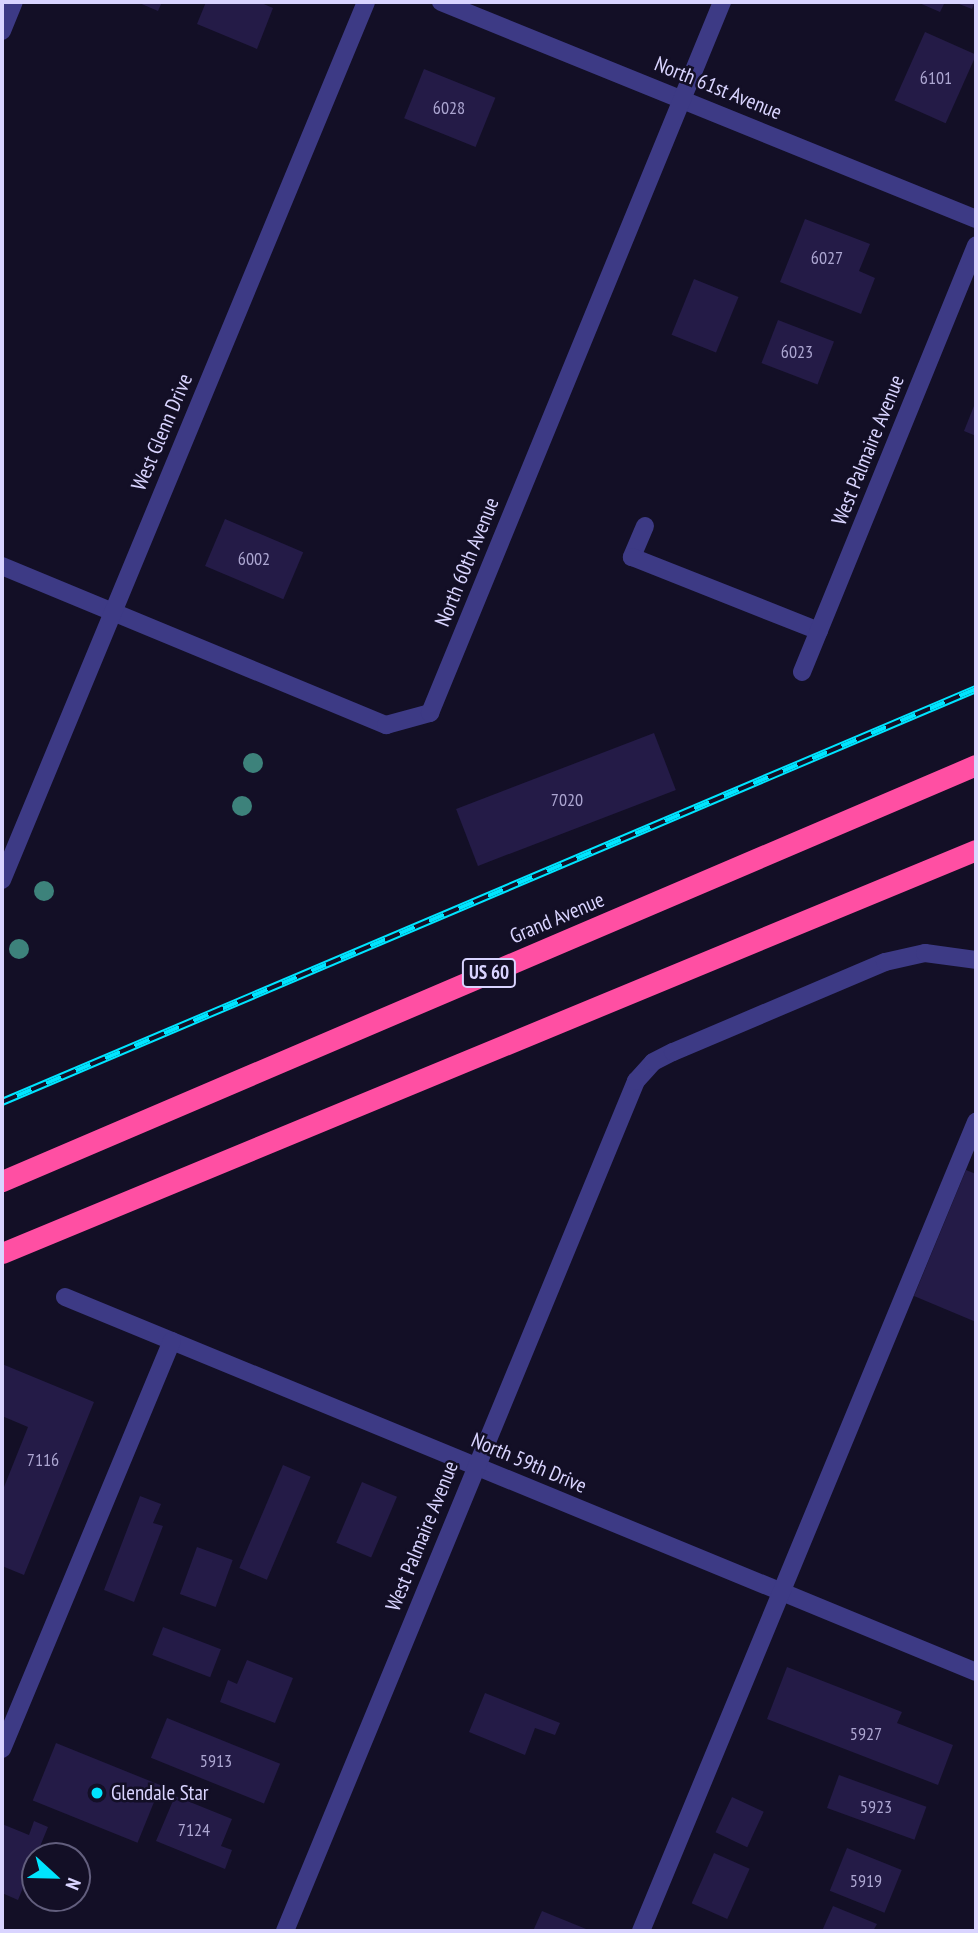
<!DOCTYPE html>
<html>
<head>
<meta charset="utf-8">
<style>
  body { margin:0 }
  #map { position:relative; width:978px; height:1933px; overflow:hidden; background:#130f26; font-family:"PT Sans Narrow",sans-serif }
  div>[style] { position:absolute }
  .building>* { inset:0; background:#241b47; transform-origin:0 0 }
  .minor>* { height:18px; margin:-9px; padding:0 9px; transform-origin:9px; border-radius:9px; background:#3d3a85 }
  .highway>* { height:21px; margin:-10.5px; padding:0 10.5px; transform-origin:10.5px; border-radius:10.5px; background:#ff4fa3 }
  .rail>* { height:8px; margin-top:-4px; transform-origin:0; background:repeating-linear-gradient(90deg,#130f26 0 16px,#00e5ff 0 32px); box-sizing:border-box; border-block:2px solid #00e5ff }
  .trees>* { width:20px; height:20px; margin:-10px; border-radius:50%; background:#3d827b }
  .dots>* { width:19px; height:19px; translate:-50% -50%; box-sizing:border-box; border:4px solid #130f26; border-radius:50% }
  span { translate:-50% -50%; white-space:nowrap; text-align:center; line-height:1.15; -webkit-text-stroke:5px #130f26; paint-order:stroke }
  .number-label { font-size:18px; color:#aca6d1 }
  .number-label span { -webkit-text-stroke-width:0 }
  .shield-label span { padding:2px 5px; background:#130f26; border:2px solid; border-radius:5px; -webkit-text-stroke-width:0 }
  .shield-label { font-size:19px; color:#d9d4ff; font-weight:700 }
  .street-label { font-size:21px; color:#d9d4ff }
  .poi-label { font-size:21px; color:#d9d4ff }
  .left { translate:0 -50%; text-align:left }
  .frame { position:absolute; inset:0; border:4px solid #d9d4ff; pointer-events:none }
  .north { position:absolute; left:21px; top:1842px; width:70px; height:70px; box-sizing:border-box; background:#130f26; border:2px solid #625e7d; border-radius:50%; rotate:112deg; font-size:19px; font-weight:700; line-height:28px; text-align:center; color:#d9d4ff }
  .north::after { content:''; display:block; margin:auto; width:24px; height:32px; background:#00e5ff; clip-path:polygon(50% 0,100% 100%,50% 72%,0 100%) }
</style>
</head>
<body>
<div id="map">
  <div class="building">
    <i style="clip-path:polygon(137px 2px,162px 2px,158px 11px)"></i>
    <i style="clip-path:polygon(206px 2px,259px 2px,273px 8px,257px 49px,197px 24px)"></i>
    <i style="clip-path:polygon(917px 2px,945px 2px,940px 12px)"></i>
    <i style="clip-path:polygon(954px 2px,975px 2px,972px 9px)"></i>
    <i style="left:925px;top:32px;width:56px;height:75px;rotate:24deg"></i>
    <i style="left:424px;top:69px;width:77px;height:53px;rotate:22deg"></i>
    <i style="clip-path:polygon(805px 219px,870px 244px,859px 271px,875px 278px,861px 314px,780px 282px)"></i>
    <i style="left:694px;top:279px;width:48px;height:60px;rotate:22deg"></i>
    <i style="left:778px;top:320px;width:60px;height:46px;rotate:21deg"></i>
    <i style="clip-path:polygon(976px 401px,976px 436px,964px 431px)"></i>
    <i style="left:225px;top:519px;width:85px;height:51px;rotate:23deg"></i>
    <i style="left:654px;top:733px;width:61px;height:212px;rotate:69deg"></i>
    <i style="clip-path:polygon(966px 1170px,976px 1174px,976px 1322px,914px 1296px)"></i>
    <i style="clip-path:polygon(2px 1364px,94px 1402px,24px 1575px,2px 1566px,2px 1492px,28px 1427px,2px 1416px)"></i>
    <i style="left:283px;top:1465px;width:30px;height:112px;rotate:23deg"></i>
    <i style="left:362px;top:1482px;width:38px;height:66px;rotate:23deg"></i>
    <i style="clip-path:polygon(140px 1496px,161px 1504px,153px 1523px,163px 1526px,134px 1602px,104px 1590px)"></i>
    <i style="left:197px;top:1547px;width:38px;height:50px;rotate:20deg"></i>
    <i style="left:163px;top:1627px;width:62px;height:30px;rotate:21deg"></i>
    <i style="clip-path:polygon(247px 1660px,293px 1678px,275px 1723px,220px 1702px,228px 1680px,237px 1684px)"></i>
    <i style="clip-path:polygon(787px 1667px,902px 1712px,897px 1723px,953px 1745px,938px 1785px,767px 1719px)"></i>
    <i style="clip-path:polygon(485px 1693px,560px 1723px,555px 1735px,535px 1728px,525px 1755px,469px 1732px)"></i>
    <i style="left:167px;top:1718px;width:122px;height:43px;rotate:22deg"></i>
    <i style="left:56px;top:1743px;width:113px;height:62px;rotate:22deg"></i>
    <i style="left:839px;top:1775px;width:93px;height:35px;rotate:20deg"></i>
    <i style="clip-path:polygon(175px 1796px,232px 1819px,221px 1846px,232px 1850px,225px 1869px,156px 1841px)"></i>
    <i style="left:732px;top:1797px;width:35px;height:39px;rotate:25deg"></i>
    <i style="clip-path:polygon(34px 1821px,48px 1827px,18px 1900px,2px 1893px,2px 1824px,29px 1835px)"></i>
    <i style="left:847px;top:1848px;width:59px;height:46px;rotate:22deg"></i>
    <i style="left:714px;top:1853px;width:39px;height:55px;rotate:24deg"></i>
    <i style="clip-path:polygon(833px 1906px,877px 1924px,873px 1931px,822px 1931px)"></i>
    <i style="clip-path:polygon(542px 1911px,591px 1931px,533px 1931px)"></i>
  </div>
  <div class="minor">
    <i style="left:441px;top:2px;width:577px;rotate:22.08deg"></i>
    <i style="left:2px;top:31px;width:31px;rotate:-68deg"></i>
    <i style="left:645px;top:526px;width:34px;rotate:113deg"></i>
    <i style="left:632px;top:557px;width:201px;rotate:21.6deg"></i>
    <i style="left:2px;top:566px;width:416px;rotate:22.5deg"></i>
    <i style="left:386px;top:725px;width:46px;rotate:-15.3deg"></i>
    <i style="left:430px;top:713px;width:769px;rotate:-67.67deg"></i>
    <i style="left:802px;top:672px;width:461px;rotate:-67.8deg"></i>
    <i style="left:2px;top:880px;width:950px;rotate:-67.48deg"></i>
    <i style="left:65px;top:1297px;width:985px;rotate:22.37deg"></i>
    <i style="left:2px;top:1749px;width:442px;rotate:-67.4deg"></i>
    <i style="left:285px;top:1931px;width:920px;rotate:-67.56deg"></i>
    <i style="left:636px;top:1081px;width:25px;rotate:-48deg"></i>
    <i style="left:653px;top:1062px;width:22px;rotate:-27deg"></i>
    <i style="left:673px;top:1052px;width:230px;rotate:-23deg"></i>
    <i style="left:885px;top:962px;width:41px;rotate:-12.7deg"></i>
    <i style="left:925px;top:953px;width:51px;rotate:7.8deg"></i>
    <i style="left:641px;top:1931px;width:876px;rotate:-67.51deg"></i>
  </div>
  <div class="highway">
    <i style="left:2px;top:1181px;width:1059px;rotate:-23.13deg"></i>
    <i style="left:2px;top:1253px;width:1054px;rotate:-22.48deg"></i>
  </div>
  <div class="rail">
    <i style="left:2px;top:1102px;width:1058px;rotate:-22.98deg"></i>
  </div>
  <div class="trees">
    <i style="left:253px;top:763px"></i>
    <i style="left:242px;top:806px"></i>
    <i style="left:44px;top:891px"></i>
    <i style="left:19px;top:949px"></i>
  </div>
  <div class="dots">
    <i style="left:97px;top:1793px;background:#00e5ff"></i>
  </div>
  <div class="number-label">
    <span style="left:936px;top:78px">6101</span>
    <span style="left:449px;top:108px">6028</span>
    <span style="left:827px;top:258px">6027</span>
    <span style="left:797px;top:352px">6023</span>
    <span style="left:254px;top:559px">6002</span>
    <span style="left:567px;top:800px">7020</span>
    <span style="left:43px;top:1460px">7116</span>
    <span style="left:866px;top:1734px">5927</span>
    <span style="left:216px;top:1761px">5913</span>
    <span style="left:876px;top:1807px">5923</span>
    <span style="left:194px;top:1830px">7124</span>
    <span style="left:866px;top:1881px">5919</span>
  </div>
  <div class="shield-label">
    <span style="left:489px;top:973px">US 60</span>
  </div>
  <div class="street-label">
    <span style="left:718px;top:88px;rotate:22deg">North 61st Avenue</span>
    <span style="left:162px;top:432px;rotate:-67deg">West Glenn Drive</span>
    <span style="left:868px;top:450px;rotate:-68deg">West Palmaire Avenue</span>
    <span style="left:467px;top:562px;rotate:-68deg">North 60th Avenue</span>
    <span style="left:557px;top:918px;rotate:-23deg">Grand Avenue</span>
    <span style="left:529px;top:1463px;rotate:23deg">North 59th Drive</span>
    <span style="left:422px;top:1536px;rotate:-68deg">West Palmaire Avenue</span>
  </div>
  <div class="poi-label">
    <span class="left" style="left:111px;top:1793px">Glendale Star</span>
  </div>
  <div class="frame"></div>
  <div class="north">N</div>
</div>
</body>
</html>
